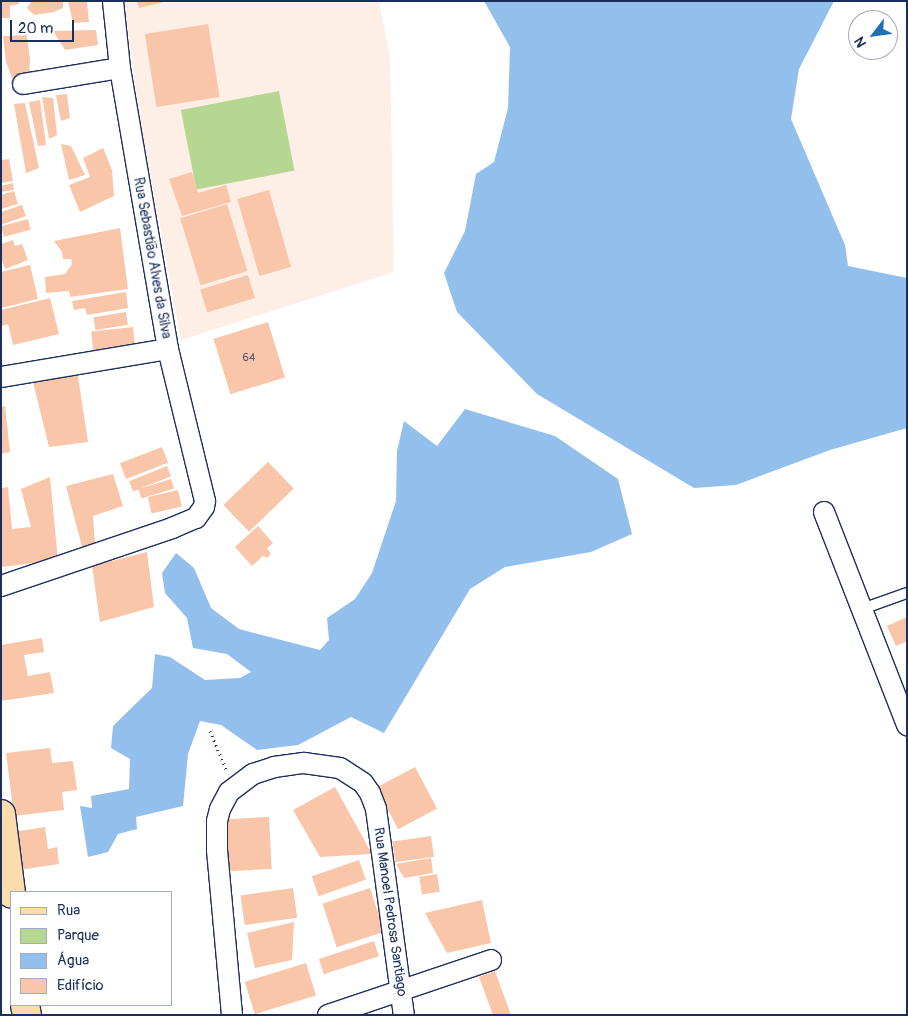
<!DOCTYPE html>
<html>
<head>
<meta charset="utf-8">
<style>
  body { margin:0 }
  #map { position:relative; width:908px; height:1016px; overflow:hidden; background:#fff; font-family:Pangolin,sans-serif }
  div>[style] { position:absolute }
  .built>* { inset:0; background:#fdeee6 }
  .green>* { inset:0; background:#b5d791; transform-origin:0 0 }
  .water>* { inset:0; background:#93bfec }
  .building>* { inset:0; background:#f9c6aa; transform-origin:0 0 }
  .path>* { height:3px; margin-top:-1.5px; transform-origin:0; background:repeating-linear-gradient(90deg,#1b2f5e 0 1px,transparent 0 5px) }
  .roads { filter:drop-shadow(1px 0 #1b2f5e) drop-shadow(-1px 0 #1b2f5e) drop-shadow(0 1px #1b2f5e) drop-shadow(0 -1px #1b2f5e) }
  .service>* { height:10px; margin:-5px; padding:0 5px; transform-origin:5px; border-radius:5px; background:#fff }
  .minor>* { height:20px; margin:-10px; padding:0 10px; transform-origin:10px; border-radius:10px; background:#fff }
  .primary>* { height:28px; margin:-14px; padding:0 14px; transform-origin:14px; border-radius:14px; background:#fcdcac }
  span { translate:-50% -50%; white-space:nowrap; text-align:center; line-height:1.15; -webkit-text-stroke:4px #fff; paint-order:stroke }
  .number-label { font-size:11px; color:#525571 }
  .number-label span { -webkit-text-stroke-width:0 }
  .street-label { font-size:14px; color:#1b2f5e }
  .frame { position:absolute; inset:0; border:2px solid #1b2f5e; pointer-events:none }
  .legend { position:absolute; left:10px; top:891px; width:162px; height:115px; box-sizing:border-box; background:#fff; border:1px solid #a4acbf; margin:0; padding:6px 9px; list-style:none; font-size:15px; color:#1b2f5e }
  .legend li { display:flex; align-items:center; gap:10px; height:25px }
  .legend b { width:25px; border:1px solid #a4acbf }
  .north { position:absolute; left:848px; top:10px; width:50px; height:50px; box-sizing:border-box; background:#fff; border:1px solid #a4acbf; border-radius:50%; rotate:240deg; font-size:14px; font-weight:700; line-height:20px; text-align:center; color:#1b2f5e }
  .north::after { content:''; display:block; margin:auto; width:18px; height:22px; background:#1f6fb2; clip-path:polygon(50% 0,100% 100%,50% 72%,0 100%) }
  .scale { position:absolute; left:10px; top:20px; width:64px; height:22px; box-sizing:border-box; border:2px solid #1b2f5e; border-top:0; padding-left:6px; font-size:15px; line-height:18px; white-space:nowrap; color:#1b2f5e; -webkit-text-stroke:4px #fff; paint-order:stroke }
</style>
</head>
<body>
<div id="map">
  <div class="built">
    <i style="clip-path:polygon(124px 1px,379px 1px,390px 57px,394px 272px,181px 340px,139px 114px)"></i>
  </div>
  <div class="green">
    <i style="left:279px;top:91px;width:81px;height:100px;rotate:79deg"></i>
  </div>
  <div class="water">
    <i style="clip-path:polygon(484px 1px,834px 1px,799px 69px,791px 119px,845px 245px,848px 266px,907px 278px,907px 428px,830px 450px,736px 485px,694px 488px,537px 394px,457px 312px,444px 273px,465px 231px,476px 174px,494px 162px,508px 108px,510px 47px)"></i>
    <i style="clip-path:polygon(465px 409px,555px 436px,618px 479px,632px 534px,591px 552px,505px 567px,470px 589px,384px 733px,351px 717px,298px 745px,257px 750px,221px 725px,200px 721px,188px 754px,183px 806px,136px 817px,137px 829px,118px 834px,108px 852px,88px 857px,80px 806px,92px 808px,91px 796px,129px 789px,130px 759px,111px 748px,113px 726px,152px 688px,155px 654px,170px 657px,205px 680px,240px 678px,251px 672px,227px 654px,193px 648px,187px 618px,165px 593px,162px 573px,176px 553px,194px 568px,211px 608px,239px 629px,320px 650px,329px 640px,327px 618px,355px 599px,372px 573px,396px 501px,397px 451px,404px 421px,437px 446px)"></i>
  </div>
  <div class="building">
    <i style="clip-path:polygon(1px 1px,19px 1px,19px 4px,10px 6px,10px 18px,1px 18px)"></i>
    <i style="clip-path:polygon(32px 1px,63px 1px,63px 8px,54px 12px,34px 15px,27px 8px)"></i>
    <i style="clip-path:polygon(68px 1px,87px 1px,89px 22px,73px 23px)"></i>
    <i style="clip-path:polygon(137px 1px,164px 1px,164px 2px,139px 8px)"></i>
    <i style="left:208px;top:24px;width:74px;height:64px;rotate:81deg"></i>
    <i style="clip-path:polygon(96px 30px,98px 45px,65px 50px,53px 31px)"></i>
    <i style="clip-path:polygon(27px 35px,30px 59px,29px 79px,14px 83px,6px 62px,3px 36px)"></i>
    <i style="clip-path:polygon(67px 94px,70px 118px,61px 121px,56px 95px)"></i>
    <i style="clip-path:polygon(42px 97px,53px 98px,57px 135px,49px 139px)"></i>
    <i style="clip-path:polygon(40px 100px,46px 145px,38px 146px,29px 102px)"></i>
    <i style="clip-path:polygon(25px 103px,39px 168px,26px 173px,14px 104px)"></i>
    <i style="clip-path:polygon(61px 144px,71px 146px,85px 175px,69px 180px)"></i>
    <i style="clip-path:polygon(103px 148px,112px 170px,114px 196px,80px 212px,69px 185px,90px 177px,83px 158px)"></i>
    <i style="clip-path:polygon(9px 159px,13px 181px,1px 183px,1px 160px)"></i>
    <i style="clip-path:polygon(192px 172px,198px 193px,226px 185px,231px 202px,182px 216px,169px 179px)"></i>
    <i style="clip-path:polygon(13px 183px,14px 190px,1px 192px,1px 186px)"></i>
    <i style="left:269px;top:190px;width:80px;height:33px;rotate:74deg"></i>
    <i style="clip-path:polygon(14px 191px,18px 204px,1px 209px,1px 195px)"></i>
    <i style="left:227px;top:204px;width:70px;height:49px;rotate:73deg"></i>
    <i style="clip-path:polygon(22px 205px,26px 216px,1px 225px,1px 212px)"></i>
    <i style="left:28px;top:219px;width:11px;height:28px;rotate:75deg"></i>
    <i style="clip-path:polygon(120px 228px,128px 289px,70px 297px,69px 291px,46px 293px,45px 277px,65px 274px,72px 264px,71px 259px,63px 259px,62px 252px,54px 241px)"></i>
    <i style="clip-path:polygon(13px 240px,15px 246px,22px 244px,28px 260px,5px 269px,1px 258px,1px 244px)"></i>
    <i style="clip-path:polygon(30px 265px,38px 299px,1px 308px,1px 272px)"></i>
    <i style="left:248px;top:275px;width:24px;height:50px;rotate:73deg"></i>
    <i style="clip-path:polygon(126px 292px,128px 308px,87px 315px,85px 308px,74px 310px,72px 301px)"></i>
    <i style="clip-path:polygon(50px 298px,59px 334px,13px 345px,8px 324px,1px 326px,1px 310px)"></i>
    <i style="left:126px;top:312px;width:13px;height:33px;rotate:81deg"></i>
    <i style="left:268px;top:322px;width:58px;height:57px;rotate:73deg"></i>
    <i style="left:133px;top:327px;width:19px;height:42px;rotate:84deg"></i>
    <i style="clip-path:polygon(77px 370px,88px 442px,49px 447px,33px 382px)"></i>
    <i style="clip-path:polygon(5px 406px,10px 452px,1px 454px,1px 407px)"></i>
    <i style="left:162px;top:447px;width:17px;height:45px;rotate:69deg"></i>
    <i style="left:268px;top:462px;width:37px;height:62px;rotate:46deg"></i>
    <i style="left:167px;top:466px;width:11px;height:41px;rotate:68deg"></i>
    <i style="clip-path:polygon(113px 474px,123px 506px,93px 516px,95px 543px,82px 547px,66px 486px)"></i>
    <i style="clip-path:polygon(50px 477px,58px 560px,1px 567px,1px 488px,8px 487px,12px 529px,31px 527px,21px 489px)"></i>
    <i style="left:171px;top:479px;width:10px;height:34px;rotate:73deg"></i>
    <i style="left:178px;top:490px;width:17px;height:31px;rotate:77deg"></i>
    <i style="clip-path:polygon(258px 526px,273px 543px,267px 548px,271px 554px,267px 558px,263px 556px,252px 566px,235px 547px)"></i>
    <i style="clip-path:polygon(147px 552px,154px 607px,100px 622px,92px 566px)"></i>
    <i style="clip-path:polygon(907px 617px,907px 641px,896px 646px,887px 626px)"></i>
    <i style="clip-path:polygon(42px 638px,44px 652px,24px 655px,28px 676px,50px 672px,54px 693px,1px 701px,1px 645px)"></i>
    <i style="clip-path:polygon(50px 748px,52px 763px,73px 761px,77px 790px,62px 792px,64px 810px,14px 816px,6px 753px)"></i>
    <i style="left:415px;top:767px;width:47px;height:44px;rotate:62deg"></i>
    <i style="clip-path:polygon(335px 787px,372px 854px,320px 857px,293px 810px)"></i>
    <i style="left:269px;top:817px;width:52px;height:43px;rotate:87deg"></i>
    <i style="clip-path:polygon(45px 827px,48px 849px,57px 847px,59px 864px,19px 870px,13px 832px)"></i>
    <i style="left:431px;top:836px;width:21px;height:39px;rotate:82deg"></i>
    <i style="clip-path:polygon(431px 858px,433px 873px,404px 878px,396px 864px)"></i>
    <i style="left:359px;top:860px;width:21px;height:50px;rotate:71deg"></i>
    <i style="left:437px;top:874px;width:18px;height:18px;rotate:81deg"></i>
    <i style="left:293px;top:888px;width:30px;height:53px;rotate:82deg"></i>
    <i style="left:370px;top:888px;width:46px;height:50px;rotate:72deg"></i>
    <i style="clip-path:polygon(482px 900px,491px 943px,447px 953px,425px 913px)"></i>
    <i style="clip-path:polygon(294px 922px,292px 960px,255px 968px,247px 933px)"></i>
    <i style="left:374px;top:941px;width:16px;height:58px;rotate:72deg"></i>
    <i style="left:306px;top:963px;width:34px;height:64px;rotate:73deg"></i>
    <i style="clip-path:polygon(495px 971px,511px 1015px,493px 1015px,479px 977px)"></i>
  </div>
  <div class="path">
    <i style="left:210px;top:731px;width:41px;rotate:67.2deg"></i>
  </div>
  <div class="roads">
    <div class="service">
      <i style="left:862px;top:609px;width:48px;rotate:-19.6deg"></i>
    </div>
    <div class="minor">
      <i style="left:23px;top:84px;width:98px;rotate:-9.4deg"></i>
      <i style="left:1px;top:377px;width:169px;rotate:-9.5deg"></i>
      <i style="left:824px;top:512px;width:229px;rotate:68.7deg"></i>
      <i style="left:1px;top:586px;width:181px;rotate:-18.7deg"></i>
      <i style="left:172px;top:528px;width:26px;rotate:-23deg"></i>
      <i style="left:196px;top:518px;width:14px;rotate:-54deg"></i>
      <i style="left:204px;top:507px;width:6px;rotate:-81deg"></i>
      <i style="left:205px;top:501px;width:156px;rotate:-103.7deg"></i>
      <i style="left:168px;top:349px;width:285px;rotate:-99.7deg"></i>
      <i style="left:120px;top:68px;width:67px;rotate:-96deg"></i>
      <i style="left:232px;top:1015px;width:166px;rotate:-95.2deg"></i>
      <i style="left:217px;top:850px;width:29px;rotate:-90deg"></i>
      <i style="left:217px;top:821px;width:12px;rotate:-76deg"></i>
      <i style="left:220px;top:809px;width:19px;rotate:-62deg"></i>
      <i style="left:229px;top:792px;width:30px;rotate:-37deg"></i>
      <i style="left:253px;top:774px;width:22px;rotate:-18deg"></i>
      <i style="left:274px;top:767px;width:30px;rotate:-8deg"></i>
      <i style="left:304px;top:763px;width:36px;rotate:8deg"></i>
      <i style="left:340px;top:768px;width:27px;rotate:33deg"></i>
      <i style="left:363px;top:783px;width:12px;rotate:55deg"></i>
      <i style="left:370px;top:793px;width:17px;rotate:69deg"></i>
      <i style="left:376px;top:809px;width:208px;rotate:82.3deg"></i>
      <i style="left:328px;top:1015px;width:172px;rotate:-18.6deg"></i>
    </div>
    <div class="primary">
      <i style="left:1px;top:814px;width:80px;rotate:82.8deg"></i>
      <i style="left:25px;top:1005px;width:10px;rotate:79deg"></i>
    </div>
  </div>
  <div class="number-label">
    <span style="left:249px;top:358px">64</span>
  </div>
  <div class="street-label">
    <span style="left:152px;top:258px;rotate:80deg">Rua Sebastião Alves da Silva</span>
    <span style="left:390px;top:912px;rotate:82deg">Rua Manoel Pedrosa Santiago</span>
  </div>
  <div class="frame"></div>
  <ul class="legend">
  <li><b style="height:6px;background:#fcdcac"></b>Rua</li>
  <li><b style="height:14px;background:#b5d791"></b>Parque</li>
  <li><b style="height:14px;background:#93bfec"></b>Água</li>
  <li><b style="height:14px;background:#f9c6aa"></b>Edifício</li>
  </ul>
  <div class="north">N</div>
  <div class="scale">20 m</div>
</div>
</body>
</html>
